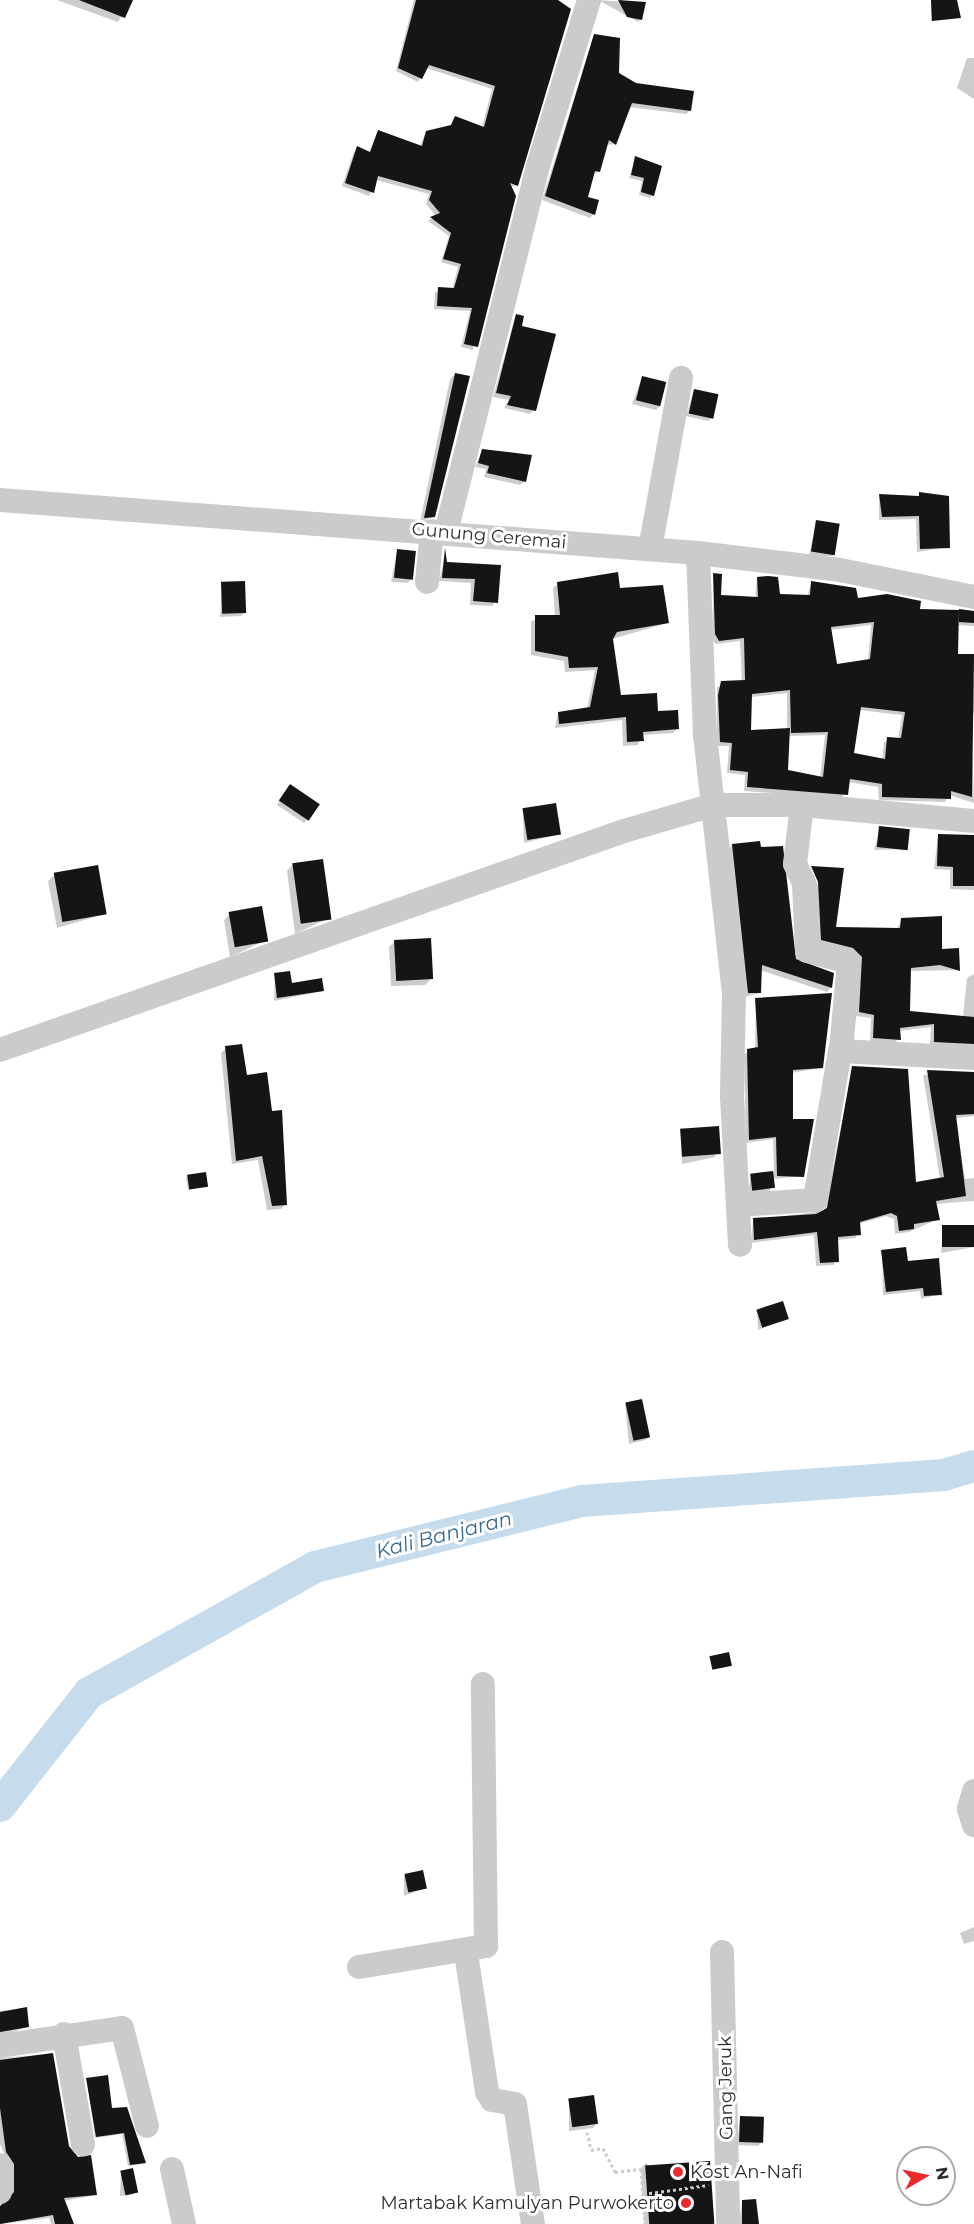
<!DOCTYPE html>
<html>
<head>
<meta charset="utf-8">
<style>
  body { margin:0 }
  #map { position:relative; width:974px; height:2224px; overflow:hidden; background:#fff; font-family:Montserrat,sans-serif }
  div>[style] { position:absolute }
  .shadow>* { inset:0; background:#0003 }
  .river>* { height:32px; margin:-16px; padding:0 16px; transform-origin:16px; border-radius:16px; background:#c6dced }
  .building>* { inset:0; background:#151515; transform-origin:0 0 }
  .path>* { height:3px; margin-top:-1.5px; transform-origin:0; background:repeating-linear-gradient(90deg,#cbcbcb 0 3px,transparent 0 6px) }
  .minor>* { height:24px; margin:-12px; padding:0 12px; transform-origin:12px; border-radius:12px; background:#cbcbcb }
  .dots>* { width:16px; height:16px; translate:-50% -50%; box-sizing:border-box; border:3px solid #fff; border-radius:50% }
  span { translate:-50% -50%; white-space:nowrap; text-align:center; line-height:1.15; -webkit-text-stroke:6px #fff; paint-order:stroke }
  .street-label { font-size:18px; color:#2e2e2e }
  .poi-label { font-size:18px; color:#2e2e2e }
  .left { translate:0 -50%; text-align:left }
  .right { translate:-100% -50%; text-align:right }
  .water-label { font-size:20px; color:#396b93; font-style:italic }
  .north { position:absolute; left:896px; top:2146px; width:60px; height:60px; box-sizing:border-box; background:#fff; border:2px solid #ababab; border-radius:50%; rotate:81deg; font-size:16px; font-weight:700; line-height:24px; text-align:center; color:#2e2e2e }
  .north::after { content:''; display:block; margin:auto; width:21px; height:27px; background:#eb2a2d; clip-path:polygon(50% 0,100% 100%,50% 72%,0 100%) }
</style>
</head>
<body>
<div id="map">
  <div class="shadow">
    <i style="clip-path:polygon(57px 0,131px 0,118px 22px)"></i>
    <i style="clip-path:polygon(414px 0,555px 0,517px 185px,510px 187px,473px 350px,461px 347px,470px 311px,434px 309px,435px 292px,452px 290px,458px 267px,441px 262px,449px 236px,428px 221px,436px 216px,426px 204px,429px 194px,376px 180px,369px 196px,342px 186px,354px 152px,369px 153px,378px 131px,420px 146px,426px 132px,450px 126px,455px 118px,482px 127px,492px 89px,426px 68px,418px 82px,396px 71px)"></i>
    <i style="clip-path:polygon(598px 0,644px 3px,641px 19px,638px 22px)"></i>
    <i style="clip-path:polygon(931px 0,959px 17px,931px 21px)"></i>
    <i style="clip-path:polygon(594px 35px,617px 74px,690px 110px,686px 114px,629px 107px,615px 144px,606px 145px,598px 172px,592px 175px,586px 198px,594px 214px,590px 218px,542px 200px)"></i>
    <i style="clip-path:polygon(967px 58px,974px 58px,974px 99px,957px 88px)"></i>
    <i style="clip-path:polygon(636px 157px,653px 195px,650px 198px,639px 195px,642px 181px,629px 178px)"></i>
    <i style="clip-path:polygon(516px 315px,534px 410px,530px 414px,504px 408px,509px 400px,493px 397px)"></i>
    <i style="clip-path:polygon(455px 374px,434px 517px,420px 522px,450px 379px)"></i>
    <i style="clip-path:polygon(642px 378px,660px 406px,656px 410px,632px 404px)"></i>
    <i style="clip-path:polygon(694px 390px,712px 418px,708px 421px,686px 416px)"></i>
    <i style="clip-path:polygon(482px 451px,530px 456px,524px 482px,520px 485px,484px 477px,486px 469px,475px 467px)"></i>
    <i style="clip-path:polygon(879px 496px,947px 497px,948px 547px,917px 552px,916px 519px,879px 520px)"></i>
    <i style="clip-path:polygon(816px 522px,835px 553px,832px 556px,809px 556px)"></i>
    <i style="clip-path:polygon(397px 551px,411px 579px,408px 583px,391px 582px)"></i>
    <i style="clip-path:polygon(446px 552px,446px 563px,500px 567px,493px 606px,470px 605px,471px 583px,439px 581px)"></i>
    <i style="clip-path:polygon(evenodd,714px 575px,719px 596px,755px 599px,757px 578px,778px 595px,807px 596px,812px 582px,857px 600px,918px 610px,974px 612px,974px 626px,957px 625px,956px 655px,974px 655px,974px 711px,967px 745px,972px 745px,974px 803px,949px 795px,945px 802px,879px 800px,878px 787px,848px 782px,842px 798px,744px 791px,745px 775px,727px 773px,729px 746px,717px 746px,717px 687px,742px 682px,740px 641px,715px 644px,712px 638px,714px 575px,871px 625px,868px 661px,835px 666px,830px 630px,871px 625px,714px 575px,787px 693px,787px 729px,750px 732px,751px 697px,787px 693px,714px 575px,859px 710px,902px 715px,898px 740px,884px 742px,882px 760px,852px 755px,859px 710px,714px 575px,825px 735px,820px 778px,786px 771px,788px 736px,825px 735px)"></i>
    <i style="clip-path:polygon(222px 584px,245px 612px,241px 616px,220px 617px)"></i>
    <i style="clip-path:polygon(558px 584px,619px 590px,668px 623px,612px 639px,620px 696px,677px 729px,673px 733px,642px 735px,638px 745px,623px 746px,622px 720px,555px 728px,558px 713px,587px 709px,595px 670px,565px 672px,564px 661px,531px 655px,531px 621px,555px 616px,553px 588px)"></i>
    <i style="clip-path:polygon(286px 790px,308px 819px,304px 823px,277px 805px)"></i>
    <i style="clip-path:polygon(523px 810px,559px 834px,524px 843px)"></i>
    <i style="clip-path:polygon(880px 828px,906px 849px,874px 850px)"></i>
    <i style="clip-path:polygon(938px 836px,974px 836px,974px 890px,950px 889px,950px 870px,934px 869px)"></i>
    <i style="clip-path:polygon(732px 845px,791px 953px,831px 987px,827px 992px,760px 970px,760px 993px,744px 997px,728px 850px)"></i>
    <i style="clip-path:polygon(293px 864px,329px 918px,295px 934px,287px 871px)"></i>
    <i style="clip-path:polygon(evenodd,812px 867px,842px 869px,834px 928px,897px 929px,902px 919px,958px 970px,910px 971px,908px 1012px,963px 1017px,967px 978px,974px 974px,974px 1050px,930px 1045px,931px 1027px,899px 1031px,896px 1043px,870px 1042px,871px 1018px,856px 1016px,859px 961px,817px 943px,812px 867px,811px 869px,815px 869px,822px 889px,820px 890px,811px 869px)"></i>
    <i style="clip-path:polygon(54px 875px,105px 914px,57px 928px,48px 881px)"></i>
    <i style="clip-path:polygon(230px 914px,266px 940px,230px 957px,224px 920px)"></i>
    <i style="clip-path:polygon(395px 941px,431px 979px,425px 985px,391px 986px,389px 947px)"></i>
    <i style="clip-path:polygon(275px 974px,291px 985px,322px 991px,274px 1001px)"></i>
    <i style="clip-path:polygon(756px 999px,821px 1068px,791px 1073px,792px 1120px,803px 1176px,772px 1179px,770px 1192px,748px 1193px,751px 1175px,774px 1172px,773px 1139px,746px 1143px,744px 1054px,755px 1049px)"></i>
    <i style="clip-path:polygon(226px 1048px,245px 1076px,286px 1204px,281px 1209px,267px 1210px,258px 1160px,232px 1164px,221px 1053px)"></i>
    <i style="clip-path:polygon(853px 1067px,915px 1184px,940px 1179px,923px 1075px,974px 1074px,974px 1116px,955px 1118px,965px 1179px,974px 1178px,974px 1201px,935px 1204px,938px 1219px,909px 1232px,895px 1234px,894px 1219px,886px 1216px,859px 1224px,856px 1238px,836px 1240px,834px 1265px,816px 1266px,814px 1235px,751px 1243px,753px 1220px,824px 1211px)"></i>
    <i style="clip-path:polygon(718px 1128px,715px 1157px,682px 1164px,681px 1136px)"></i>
    <i style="clip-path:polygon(186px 1177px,188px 1176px,206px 1186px,188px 1190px)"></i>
    <i style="clip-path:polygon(943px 1229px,974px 1235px,974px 1247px,941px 1253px)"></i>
    <i style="clip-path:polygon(882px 1251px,906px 1262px,940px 1294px,921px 1299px,920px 1291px,883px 1295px)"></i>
    <i style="clip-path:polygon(757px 1310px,787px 1318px,758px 1330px)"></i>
    <i style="clip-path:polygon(625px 1404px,649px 1437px,645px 1440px,629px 1444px)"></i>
    <i style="clip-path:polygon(404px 1876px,425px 1888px,404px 1896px)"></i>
    <i style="clip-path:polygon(974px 1927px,974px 1941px,964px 1944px,960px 1933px)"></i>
    <i style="clip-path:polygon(25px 2008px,28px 2027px,0 2036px,0 2011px)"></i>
    <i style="clip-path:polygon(52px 2054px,68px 2148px,96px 2195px,63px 2201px,73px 2224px,51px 2224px,49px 2218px,0 2224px,0 2208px,11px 2198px,11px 2169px,0 2144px,0 2058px)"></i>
    <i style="clip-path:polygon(87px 2079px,110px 2110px,142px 2164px,128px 2166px,122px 2134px,95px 2138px)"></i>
    <i style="clip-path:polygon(569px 2100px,596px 2124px,593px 2128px,569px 2131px)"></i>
    <i style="clip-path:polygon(740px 2118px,762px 2142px,758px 2146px,737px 2145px)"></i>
    <i style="clip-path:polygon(646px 2163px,713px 2224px,644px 2224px,641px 2168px)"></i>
    <i style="clip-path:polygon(121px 2172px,136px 2192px,132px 2195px,120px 2196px)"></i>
    <i style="clip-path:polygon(742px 2202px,756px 2224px,739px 2224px)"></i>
  </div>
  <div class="river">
    <i style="left:0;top:1806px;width:144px;rotate:-51.8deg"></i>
    <i style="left:89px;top:1693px;width:259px;rotate:-29.1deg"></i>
    <i style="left:315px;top:1567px;width:275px;rotate:-13.9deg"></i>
    <i style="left:582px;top:1501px;width:363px;rotate:-4.1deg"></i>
    <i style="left:944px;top:1475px;width:31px;rotate:-17deg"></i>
  </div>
  <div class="building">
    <i style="clip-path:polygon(79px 0,133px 0,125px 18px)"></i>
    <i style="clip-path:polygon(416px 0,558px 0,571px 9px,518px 186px,510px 183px,516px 196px,478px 347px,464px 344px,472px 308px,437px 306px,438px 287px,454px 288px,461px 264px,443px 259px,451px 233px,430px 217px,440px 213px,429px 200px,432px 191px,378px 176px,374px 193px,345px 183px,357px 146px,370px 152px,378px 130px,422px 146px,426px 131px,451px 125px,455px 116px,484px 127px,495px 86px,429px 65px,422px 79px,398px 68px)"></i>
    <i style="clip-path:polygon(618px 0,646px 2px,642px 20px,627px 17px)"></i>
    <i style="clip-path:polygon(931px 0,957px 0,961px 18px,932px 21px)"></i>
    <i style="clip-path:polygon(594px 34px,620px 38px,619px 73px,636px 83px,694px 91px,691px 111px,632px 103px,616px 145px,609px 140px,600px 172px,595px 171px,588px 197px,599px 200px,595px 215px,545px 196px)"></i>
    <i style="clip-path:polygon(635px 156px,662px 166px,654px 196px,641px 192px,644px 178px,631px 175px)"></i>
    <i style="clip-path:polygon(516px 314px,524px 316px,522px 326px,556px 334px,536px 411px,507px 405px,511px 396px,496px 393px)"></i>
    <i style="clip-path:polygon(455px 373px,470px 376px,435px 517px,424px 518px)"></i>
    <i style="left:642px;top:376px;width:25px;height:25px;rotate:14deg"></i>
    <i style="left:694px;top:389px;width:25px;height:25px;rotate:12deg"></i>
    <i style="clip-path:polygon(482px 449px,532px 455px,526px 482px,487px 473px,489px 466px,478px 463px)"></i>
    <i style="clip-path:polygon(919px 492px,949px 496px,950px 548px,920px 549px,919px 516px,882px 517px,879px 494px,919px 496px)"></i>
    <i style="left:816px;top:520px;width:24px;height:32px;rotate:9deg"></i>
    <i style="clip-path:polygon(445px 548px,447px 562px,501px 565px,498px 603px,473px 601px,475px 579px,442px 578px)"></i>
    <i style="left:397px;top:549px;width:19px;height:29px;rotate:6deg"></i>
    <i style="clip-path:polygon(618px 572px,620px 588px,663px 585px,669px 623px,617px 632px,613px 639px,621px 695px,657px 693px,658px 711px,678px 710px,679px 729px,643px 732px,644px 741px,627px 742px,626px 717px,559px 724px,558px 712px,590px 707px,598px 667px,569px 668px,568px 657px,535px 651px,535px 615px,560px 615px,557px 582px)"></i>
    <i style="clip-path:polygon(evenodd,713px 573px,722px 574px,721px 595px,758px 597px,757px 577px,768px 576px,778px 577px,780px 594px,810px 595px,811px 581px,856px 588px,858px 598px,887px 594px,921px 601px,920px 609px,959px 610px,958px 654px,974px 654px,972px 797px,951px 791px,951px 799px,882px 797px,882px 784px,850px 779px,848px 795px,747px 787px,748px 772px,730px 770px,732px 743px,720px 742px,718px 695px,721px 681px,745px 680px,744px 638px,719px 641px,715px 634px,713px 573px,874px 622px,870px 659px,837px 664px,831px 627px,874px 622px,713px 573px,790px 690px,791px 733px,828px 732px,823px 777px,788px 770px,790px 728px,751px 730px,752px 694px,790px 690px,713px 573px,861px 707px,905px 712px,901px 738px,887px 737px,885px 759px,854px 753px,861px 707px)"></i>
    <i style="left:245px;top:581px;width:32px;height:24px;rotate:88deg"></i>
    <i style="clip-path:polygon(959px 609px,974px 611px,974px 623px,959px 622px)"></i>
    <i style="left:290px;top:784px;width:36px;height:20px;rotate:34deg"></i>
    <i style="left:556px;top:803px;width:32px;height:34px;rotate:81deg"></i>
    <i style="left:879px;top:826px;width:31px;height:21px;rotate:6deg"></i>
    <i style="clip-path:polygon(938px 834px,974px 835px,974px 886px,953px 886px,953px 867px,937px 866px)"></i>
    <i style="clip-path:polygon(760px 841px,761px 847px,783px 846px,796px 959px,834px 973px,832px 988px,762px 965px,761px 993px,748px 993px,732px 844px)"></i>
    <i style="left:323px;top:859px;width:61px;height:31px;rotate:82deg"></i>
    <i style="left:98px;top:865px;width:50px;height:45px;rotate:80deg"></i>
    <i style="clip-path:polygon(811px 866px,844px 868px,836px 927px,900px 928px,901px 918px,942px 916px,942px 949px,959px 948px,960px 971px,940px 965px,911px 968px,910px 1011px,974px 1017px,974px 1044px,934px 1042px,934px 1024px,900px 1028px,901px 1040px,873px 1038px,874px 1015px,859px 1012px,862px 957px,853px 948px,821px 940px,818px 882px)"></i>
    <i style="left:262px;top:906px;width:36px;height:34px;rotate:80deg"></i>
    <i style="left:431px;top:938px;width:41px;height:37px;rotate:87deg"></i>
    <i style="clip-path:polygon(290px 971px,292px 983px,322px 978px,324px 991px,277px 998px,274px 973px)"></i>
    <i style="clip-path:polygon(832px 993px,823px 1068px,793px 1070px,793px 1119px,814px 1119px,804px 1177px,777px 1176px,776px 1137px,749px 1140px,747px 1049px,758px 1047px,755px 998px)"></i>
    <i style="clip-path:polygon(242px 1044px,247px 1075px,267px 1072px,272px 1111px,282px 1110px,287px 1205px,272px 1206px,262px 1156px,236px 1161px,225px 1046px)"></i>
    <i style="clip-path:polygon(852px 1066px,908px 1069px,916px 1182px,944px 1177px,927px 1070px,974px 1072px,974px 1114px,956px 1115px,966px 1196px,936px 1201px,940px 1220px,914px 1224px,914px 1229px,899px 1231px,897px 1216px,891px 1213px,860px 1222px,861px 1235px,838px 1237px,839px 1262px,820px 1263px,817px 1232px,754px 1240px,753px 1218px,816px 1214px,827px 1208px)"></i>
    <i style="left:719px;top:1126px;width:28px;height:39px;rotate:86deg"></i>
    <i style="left:773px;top:1171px;width:17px;height:23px;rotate:83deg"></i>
    <i style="left:206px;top:1172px;width:15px;height:19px;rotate:82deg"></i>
    <i style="left:974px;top:1225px;width:22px;height:32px;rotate:90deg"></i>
    <i style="clip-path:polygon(906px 1247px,908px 1261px,939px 1258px,942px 1295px,924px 1296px,923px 1288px,886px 1292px,881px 1250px)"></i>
    <i style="left:783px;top:1301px;width:19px;height:28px;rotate:72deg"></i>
    <i style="left:642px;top:1399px;width:39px;height:17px;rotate:78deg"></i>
    <i style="left:729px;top:1652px;width:14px;height:20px;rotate:78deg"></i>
    <i style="left:423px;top:1870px;width:19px;height:19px;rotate:78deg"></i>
    <i style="clip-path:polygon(27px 2007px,29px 2027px,0 2032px,0 2012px)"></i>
    <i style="clip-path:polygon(53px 2053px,69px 2146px,78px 2157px,91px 2155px,97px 2195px,64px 2198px,74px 2224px,55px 2224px,53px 2215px,0 2224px,0 2206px,14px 2192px,14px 2164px,6px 2152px,0 2108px,0 2060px)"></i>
    <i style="clip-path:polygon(108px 2075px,112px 2108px,127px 2107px,146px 2163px,130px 2165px,124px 2133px,96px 2137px,86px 2078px)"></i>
    <i style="left:594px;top:2095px;width:29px;height:26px;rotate:82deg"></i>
    <i style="left:740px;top:2116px;width:24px;height:26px;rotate:2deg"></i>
    <i style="left:710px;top:2161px;width:63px;height:65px;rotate:86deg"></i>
    <i style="left:133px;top:2168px;width:25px;height:13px;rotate:78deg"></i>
    <i style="clip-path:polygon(756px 2199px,759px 2224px,742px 2224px,742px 2200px)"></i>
  </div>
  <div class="path">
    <i style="left:587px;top:2132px;width:18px;rotate:77deg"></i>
    <i style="left:591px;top:2150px;width:12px;rotate:-9deg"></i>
    <i style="left:603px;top:2148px;width:27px;rotate:63deg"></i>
    <i style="left:615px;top:2172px;width:26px;rotate:-7deg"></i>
    <i style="left:641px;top:2169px;width:55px;rotate:85.8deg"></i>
    <i style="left:643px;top:2194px;width:66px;rotate:-7.9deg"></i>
  </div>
  <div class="minor">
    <i style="left:0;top:500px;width:700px;rotate:4.34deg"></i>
    <i style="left:698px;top:553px;width:143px;rotate:6.8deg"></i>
    <i style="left:840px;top:570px;width:137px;rotate:11.4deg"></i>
    <i style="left:446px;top:532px;width:377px;rotate:-75.9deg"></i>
    <i style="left:538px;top:166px;width:174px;rotate:-72.9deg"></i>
    <i style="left:650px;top:549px;width:174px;rotate:-79.7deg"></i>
    <i style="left:698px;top:553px;width:182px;rotate:87.8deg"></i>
    <i style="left:705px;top:735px;width:259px;rotate:83.6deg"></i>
    <i style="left:734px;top:992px;width:105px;rotate:91.1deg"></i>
    <i style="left:732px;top:1097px;width:148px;rotate:86.9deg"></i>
    <i style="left:427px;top:582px;width:51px;rotate:-84.4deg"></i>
    <i style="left:802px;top:805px;width:59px;rotate:96.8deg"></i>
    <i style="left:795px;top:864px;width:21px;rotate:65deg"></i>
    <i style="left:804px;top:883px;width:68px;rotate:87.5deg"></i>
    <i style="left:807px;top:951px;width:43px;rotate:14.7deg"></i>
    <i style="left:849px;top:962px;width:88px;rotate:95.2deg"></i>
    <i style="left:0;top:1050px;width:661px;rotate:-19.34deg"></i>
    <i style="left:624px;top:831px;width:93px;rotate:-16.3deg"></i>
    <i style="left:713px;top:805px;width:89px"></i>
    <i style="left:802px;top:805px;width:173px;rotate:5.3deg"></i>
    <i style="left:738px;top:1205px;width:77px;rotate:-3.7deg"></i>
    <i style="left:815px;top:1200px;width:151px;rotate:-80.5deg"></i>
    <i style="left:840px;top:1051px;width:134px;rotate:3deg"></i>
    <i style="left:974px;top:1791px;width:19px;rotate:106deg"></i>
    <i style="left:969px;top:1809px;width:17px;rotate:73deg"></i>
    <i style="left:722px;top:1952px;width:272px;rotate:88.7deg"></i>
    <i style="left:466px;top:1953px;width:141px;rotate:81.4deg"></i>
    <i style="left:487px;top:2092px;width:9px;rotate:58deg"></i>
    <i style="left:492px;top:2100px;width:23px;rotate:10deg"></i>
    <i style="left:515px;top:2104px;width:121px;rotate:81.5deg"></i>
    <i style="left:359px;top:1967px;width:129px;rotate:-9.4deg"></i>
    <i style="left:486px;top:1946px;width:262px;rotate:-90.7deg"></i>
    <i style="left:64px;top:2034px;width:112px;rotate:80.2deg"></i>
    <i style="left:0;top:2046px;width:123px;rotate:-8.4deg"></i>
    <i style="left:122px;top:2028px;width:101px;rotate:75.7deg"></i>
    <i style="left:0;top:2165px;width:27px;rotate:90deg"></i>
    <i style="left:172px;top:2169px;width:56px;rotate:77.7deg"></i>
  </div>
  <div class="dots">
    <i style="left:678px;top:2172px;background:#eb2a2d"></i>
    <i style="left:686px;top:2203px;background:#eb2a2d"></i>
  </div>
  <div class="street-label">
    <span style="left:489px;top:536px;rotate:5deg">Gunung Ceremai</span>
    <span style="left:726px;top:2088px;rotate:-91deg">Gang Jeruk</span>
  </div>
  <div class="poi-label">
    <span class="left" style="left:690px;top:2172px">Kost An-Nafi</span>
    <span class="right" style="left:674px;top:2203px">Martabak Kamulyan Purwokerto</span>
  </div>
  <div class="water-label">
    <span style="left:444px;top:1535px;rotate:-14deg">Kali Banjaran</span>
  </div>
  <div class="north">N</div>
</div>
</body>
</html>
